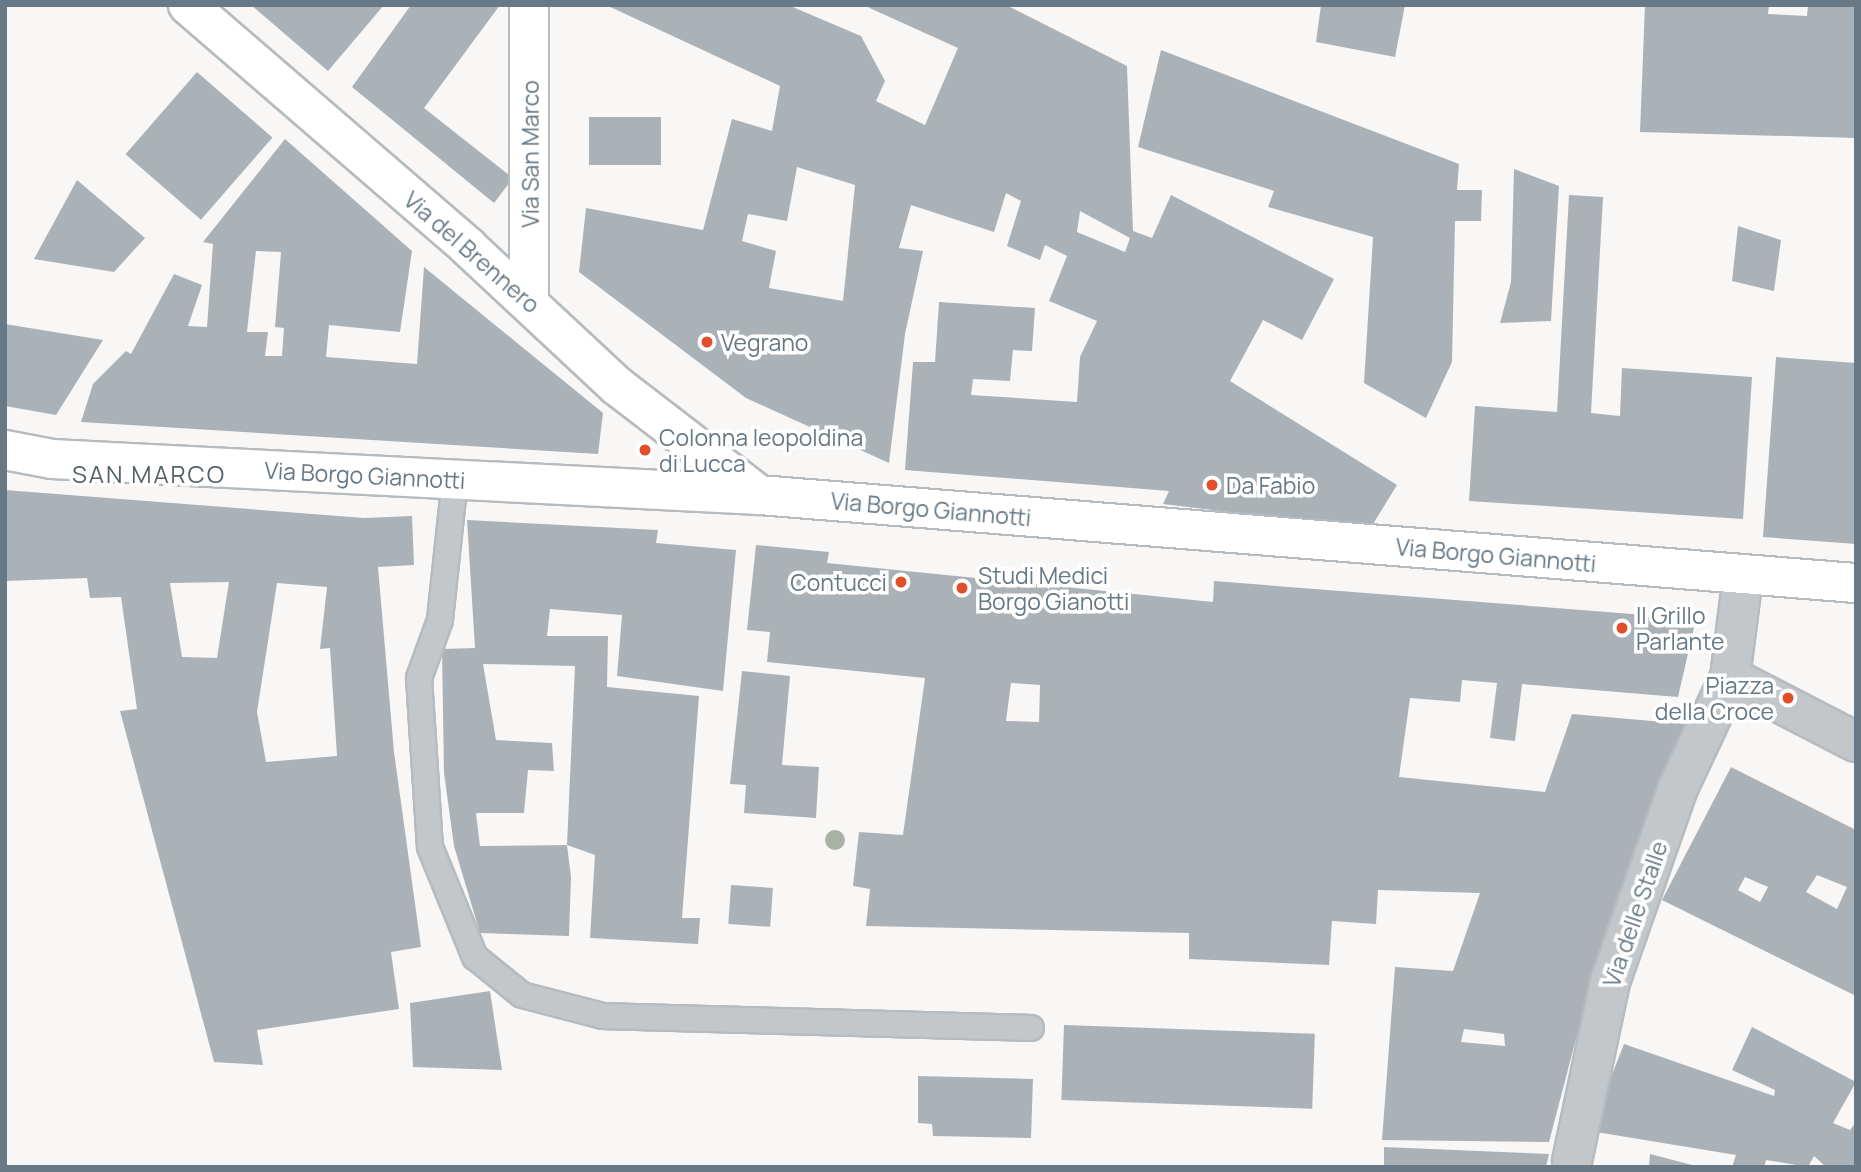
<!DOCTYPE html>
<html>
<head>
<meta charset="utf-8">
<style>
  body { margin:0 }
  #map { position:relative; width:1861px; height:1172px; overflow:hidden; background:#f8f7f5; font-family:Manrope,sans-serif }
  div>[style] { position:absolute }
  .building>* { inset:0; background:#aab2b8; transform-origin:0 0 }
  .roads { filter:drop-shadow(2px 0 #b5bbbf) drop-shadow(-2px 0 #b5bbbf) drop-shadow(0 2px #b5bbbf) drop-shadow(0 -2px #b5bbbf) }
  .lane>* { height:24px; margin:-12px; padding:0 12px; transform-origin:12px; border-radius:12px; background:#c3c7ca }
  .street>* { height:38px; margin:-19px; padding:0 19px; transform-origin:19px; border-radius:19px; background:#c3c7ca }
  .secondary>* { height:38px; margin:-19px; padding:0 19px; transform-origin:19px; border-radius:19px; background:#fff }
  .trees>* { width:20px; height:20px; margin:-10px; border-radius:50%; background:#a8b1a4 }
  .dots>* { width:19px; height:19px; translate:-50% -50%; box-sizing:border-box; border:4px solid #fff; border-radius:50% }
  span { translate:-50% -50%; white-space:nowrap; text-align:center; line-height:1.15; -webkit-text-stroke:7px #fff; paint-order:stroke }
  .street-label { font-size:23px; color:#677986 }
  .poi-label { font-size:23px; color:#677986 }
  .left { translate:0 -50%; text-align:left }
  .right { translate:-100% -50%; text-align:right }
  .neighbourhood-label { font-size:24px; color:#55626b; letter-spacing:2px }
  .frame { position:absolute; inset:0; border:7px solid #677986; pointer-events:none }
</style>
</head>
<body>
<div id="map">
  <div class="building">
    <i style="clip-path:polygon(251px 5px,384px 5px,328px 71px)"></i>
    <i style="clip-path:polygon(411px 5px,500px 5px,424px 108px,513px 178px,494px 203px,352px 87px)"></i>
    <i style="clip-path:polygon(evenodd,606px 5px,788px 5px,861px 36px,885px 81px,876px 101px,925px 125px,958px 48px,863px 5px,1006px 5px,1127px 66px,1133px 231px,1152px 238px,1171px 195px,1334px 279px,1302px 340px,1263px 320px,1230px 381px,1397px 485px,1370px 529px,1163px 504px,1169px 491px,905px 470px,913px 362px,935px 362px,939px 302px,1035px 308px,1032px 351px,1013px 350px,1010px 381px,973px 379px,971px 395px,1077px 402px,1080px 357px,1097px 321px,1049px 301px,1067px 256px,1045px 245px,1040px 260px,1007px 246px,1021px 201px,1006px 193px,994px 232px,911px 205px,899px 248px,923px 251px,905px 334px,889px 463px,746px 398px,579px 272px,586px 208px,703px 230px,732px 119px,772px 131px,780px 86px,606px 5px,797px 167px,855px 185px,843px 301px,769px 288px,776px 251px,742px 241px,748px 214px,787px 221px,797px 167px,606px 5px,1080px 211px,1130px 238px,1125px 252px,1077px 232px,1080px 211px)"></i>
    <i style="clip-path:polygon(1321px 5px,1405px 5px,1395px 57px,1316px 42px)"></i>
    <i style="clip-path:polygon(1645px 5px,1769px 5px,1768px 14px,1807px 16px,1808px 5px,1856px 5px,1856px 138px,1640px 132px)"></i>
    <i style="clip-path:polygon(1161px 50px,1459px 164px,1457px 190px,1482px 190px,1481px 221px,1455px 221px,1452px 362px,1426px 418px,1364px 383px,1373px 237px,1268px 207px,1274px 191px,1138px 147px)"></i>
    <i style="left:197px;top:72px;width:100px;height:109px;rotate:41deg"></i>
    <i style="left:589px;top:117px;width:72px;height:48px"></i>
    <i style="clip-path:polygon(evenodd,285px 139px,412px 251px,400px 332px,329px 325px,326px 357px,417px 364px,424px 267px,603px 413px,598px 454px,81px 422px,93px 384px,126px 351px,131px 354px,174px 274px,202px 285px,188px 326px,207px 327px,213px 244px,203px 242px,285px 139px,256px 251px,281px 252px,275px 327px,284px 328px,282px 356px,265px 356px,268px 332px,247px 332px,256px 251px)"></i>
    <i style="clip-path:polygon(1514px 169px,1559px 186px,1551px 321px,1500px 323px,1511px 282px)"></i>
    <i style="clip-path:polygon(77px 180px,145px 238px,114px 272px,34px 259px)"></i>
    <i style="clip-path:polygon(1569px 195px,1603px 197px,1591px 413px,1620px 416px,1622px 368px,1752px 377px,1743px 519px,1469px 501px,1475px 406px,1557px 412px)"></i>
    <i style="clip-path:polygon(1738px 226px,1781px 240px,1774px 291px,1732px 281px)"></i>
    <i style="clip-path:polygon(5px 324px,103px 340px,56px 415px,5px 406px)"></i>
    <i style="clip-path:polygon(1776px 357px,1856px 363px,1856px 544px,1763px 537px)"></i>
    <i style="clip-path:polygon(evenodd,5px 490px,364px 518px,412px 516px,414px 565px,378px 567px,394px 752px,421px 947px,391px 952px,399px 1009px,257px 1030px,263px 1065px,214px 1062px,120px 711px,137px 709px,121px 597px,90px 598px,87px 578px,5px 581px,5px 490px,229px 582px,217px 658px,182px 657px,170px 583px,229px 582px,5px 490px,277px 583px,327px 587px,320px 649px,330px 648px,337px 756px,266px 762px,257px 712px,277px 583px)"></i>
    <i style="clip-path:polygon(467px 520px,658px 530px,656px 543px,736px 550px,723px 691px,617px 676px,622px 615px,550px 609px,547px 636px,608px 636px,607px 687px,699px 696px,682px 918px,700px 918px,698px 944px,590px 938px,595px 855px,567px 845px,575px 666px,483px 664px,496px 740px,552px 743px,554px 771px,528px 770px,524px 813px,476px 813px,480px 846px,567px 845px,571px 877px,569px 936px,480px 933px,454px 846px,444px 773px,442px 649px,475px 648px)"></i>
    <i style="clip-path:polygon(evenodd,756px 545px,829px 552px,827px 563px,1213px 602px,1214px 581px,1696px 619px,1678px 697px,1522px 684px,1515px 741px,1490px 738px,1497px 683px,1462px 680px,1460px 702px,1410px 698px,1399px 777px,1545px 792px,1572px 714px,1686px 724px,1581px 1020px,1549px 1142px,1382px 1140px,1395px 967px,1453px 971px,1480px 893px,1378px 890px,1376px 924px,1332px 921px,1329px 965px,1189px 959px,1189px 933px,866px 926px,870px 889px,853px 886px,859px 832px,903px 835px,925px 678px,767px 662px,770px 632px,747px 630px,756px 545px,1011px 683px,1040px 685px,1039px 722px,1006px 721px,1011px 683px,756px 545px,1464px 1029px,1504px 1034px,1505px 1046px,1461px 1042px,1464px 1029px)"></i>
    <i style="clip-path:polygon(742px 671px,790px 676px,782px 765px,819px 767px,816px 818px,744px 813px,746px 785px,730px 784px)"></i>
    <i style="clip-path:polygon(evenodd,1731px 767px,1856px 830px,1856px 996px,1662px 900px,1731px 767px,1817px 875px,1847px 887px,1837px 909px,1806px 892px,1817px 875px,1731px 767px,1745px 877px,1768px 887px,1760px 902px,1738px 890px,1745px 877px)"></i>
    <i style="left:731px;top:885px;width:42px;height:39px;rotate:4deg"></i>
    <i style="clip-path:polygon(490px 991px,502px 1070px,413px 1067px,410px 1003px)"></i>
    <i style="left:1064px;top:1025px;width:251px;height:75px;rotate:2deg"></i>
    <i style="clip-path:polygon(1752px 1027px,1856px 1082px,1833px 1123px,1850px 1130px,1856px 1122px,1856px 1167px,1826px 1167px,1814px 1156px,1808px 1167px,1766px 1160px,1764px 1167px,1732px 1167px,1736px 1155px,1590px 1131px,1624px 1044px,1774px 1096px,1775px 1090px,1732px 1070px)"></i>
    <i style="clip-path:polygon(918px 1076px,1033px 1079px,1031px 1138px,933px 1136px,932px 1124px,918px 1123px)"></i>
    <i style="clip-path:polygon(1384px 1147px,1549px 1154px,1546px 1167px,1384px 1167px)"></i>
    <i style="clip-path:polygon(1650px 1154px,1696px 1166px,1696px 1167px,1649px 1167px)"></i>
  </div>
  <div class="roads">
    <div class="lane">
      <i style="left:455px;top:479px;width:142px;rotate:96.1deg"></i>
      <i style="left:440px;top:620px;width:62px;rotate:109.9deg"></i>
      <i style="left:419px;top:678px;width:169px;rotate:86.3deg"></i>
      <i style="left:430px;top:847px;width:119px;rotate:67.8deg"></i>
      <i style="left:475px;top:957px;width:60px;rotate:39deg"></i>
      <i style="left:522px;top:995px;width:84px;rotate:14.5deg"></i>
      <i style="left:603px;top:1016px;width:428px;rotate:1.6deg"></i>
    </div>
    <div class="street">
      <i style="left:1743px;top:576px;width:102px;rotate:97.3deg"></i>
      <i style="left:1730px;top:677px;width:142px;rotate:27.3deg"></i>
      <i style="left:1572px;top:1161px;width:183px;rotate:-78deg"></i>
      <i style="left:1610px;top:982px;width:206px;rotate:-70.7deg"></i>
      <i style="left:1678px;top:788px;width:123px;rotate:-64.9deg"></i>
    </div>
    <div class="secondary">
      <i style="left:188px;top:5px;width:370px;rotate:40.8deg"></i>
      <i style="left:468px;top:247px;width:204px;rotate:43deg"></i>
      <i style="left:617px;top:386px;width:179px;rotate:37.5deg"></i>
      <i style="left:529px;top:5px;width:297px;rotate:90deg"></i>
      <i style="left:5px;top:450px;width:48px;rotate:10.8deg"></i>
      <i style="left:52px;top:459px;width:708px;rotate:2.91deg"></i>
      <i style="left:759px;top:495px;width:1101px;rotate:4.59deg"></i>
    </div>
  </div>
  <div class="trees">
    <i style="left:835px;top:840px"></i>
  </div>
  <div class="dots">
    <i style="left:707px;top:342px;background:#e24e2a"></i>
    <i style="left:645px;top:450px;background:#e24e2a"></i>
    <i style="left:1212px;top:485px;background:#e24e2a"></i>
    <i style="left:901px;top:582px;background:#e24e2a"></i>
    <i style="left:962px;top:588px;background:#e24e2a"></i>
    <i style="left:1622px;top:628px;background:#e24e2a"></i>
    <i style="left:1788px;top:698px;background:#e24e2a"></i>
  </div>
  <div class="street-label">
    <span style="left:530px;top:154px;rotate:-90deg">Via San Marco</span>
    <span style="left:472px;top:252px;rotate:41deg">Via del Brennero</span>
    <span style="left:365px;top:475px;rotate:3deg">Via Borgo Giannotti</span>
    <span style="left:931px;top:509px;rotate:5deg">Via Borgo Giannotti</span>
    <span style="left:1496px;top:555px;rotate:5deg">Via Borgo Giannotti</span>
    <span style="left:1635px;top:914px;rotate:-71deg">Via delle Stalle</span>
  </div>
  <div class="poi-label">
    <span class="left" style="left:721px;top:342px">Vegrano</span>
    <span class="left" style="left:659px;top:450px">Colonna leopoldina<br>di Lucca</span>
    <span class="left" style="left:1226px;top:485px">Da Fabio</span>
    <span class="left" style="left:978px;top:588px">Studi Medici<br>Borgo Gianotti</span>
    <span class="right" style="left:887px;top:582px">Contucci</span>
    <span class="left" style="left:1636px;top:628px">Il Grillo<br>Parlante</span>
    <span class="right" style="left:1774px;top:698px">Piazza<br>della Croce</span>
  </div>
  <div class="neighbourhood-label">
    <span style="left:149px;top:474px">SAN MARCO</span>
  </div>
  <div class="frame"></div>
</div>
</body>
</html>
